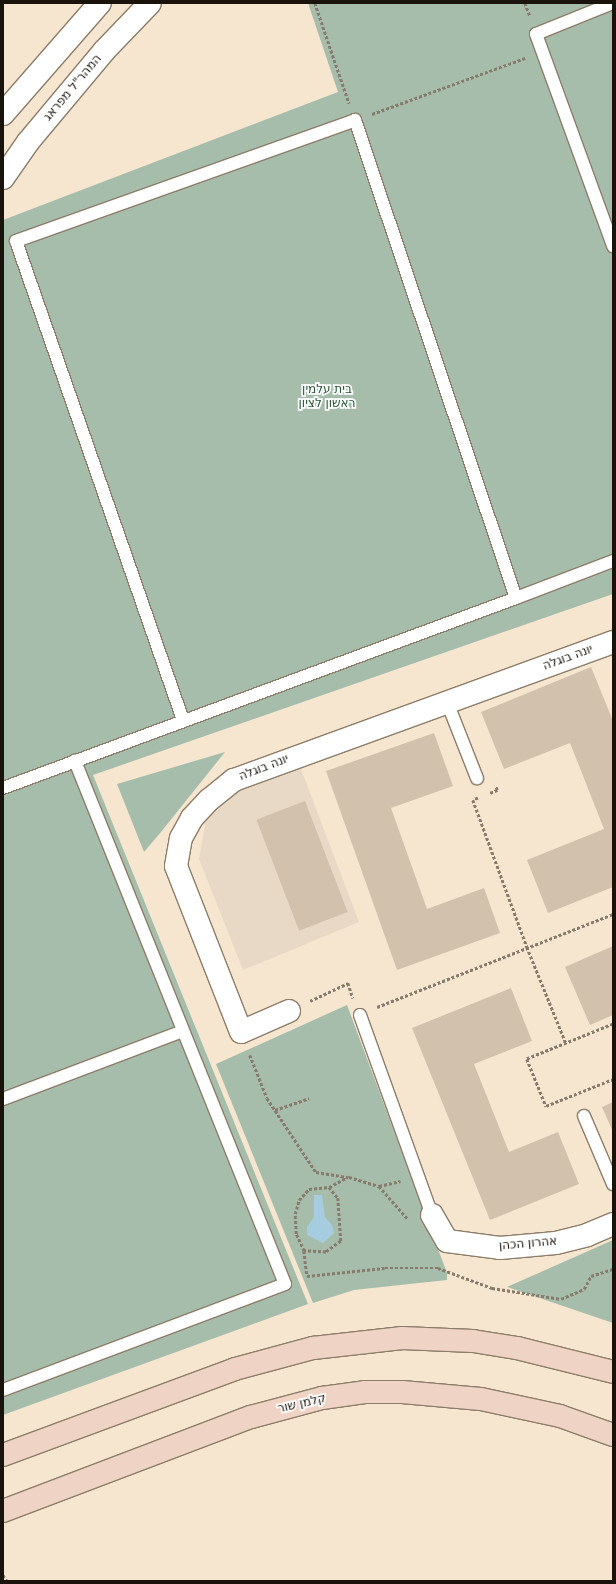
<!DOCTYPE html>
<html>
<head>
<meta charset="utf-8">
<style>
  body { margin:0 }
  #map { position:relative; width:616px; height:1584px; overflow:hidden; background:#f6e6cf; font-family:"DejaVu Sans",Heebo,sans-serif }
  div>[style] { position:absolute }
  .education>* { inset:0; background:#e8d8c6 }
  .green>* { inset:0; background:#a7bdac }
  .water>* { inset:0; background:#a6cce0 }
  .building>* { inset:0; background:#d2c1ac; transform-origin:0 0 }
  .path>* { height:2.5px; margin-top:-1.25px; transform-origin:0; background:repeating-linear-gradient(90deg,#867b6c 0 3px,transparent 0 5px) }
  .roads { filter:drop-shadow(1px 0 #8c7d69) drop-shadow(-1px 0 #8c7d69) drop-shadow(0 1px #8c7d69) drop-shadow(0 -1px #8c7d69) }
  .service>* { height:12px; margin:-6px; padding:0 6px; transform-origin:6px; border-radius:6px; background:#fff }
  .minor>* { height:22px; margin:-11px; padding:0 11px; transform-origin:11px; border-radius:11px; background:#fff }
  .tertiary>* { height:22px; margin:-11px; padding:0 11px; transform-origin:11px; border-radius:11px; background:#fff }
  .secondary>* { height:22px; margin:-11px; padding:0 11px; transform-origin:11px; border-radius:11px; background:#efd4c6 }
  span { translate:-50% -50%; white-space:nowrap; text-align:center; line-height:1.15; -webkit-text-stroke:3.5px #fff; paint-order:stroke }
  .street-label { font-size:12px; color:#19130b }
  .park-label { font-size:12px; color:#245634 }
  .frame { position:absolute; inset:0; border:4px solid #19130b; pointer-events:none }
</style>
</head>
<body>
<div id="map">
  <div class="education">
    <i style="clip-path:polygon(301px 769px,359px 922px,243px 970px,199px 859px,206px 820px,239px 791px)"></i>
  </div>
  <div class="green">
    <i style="clip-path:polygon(308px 3px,613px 3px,613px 594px,93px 775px,308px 1304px,3px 1415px,3px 220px,338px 92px)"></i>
    <i style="clip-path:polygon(225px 752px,161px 832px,144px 852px,117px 784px)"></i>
    <i style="clip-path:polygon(347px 1005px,447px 1273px,447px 1280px,354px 1290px,313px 1303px,216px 1064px)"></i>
    <i style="clip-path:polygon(613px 1240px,613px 1323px,507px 1287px)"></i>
  </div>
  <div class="water">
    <i style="clip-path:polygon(314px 1195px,322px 1195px,325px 1217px,332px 1225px,334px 1233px,323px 1243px,307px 1235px,307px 1227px,314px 1217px)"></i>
  </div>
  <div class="building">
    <i style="clip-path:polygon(591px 667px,613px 721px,613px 887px,548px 913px,527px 860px,604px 829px,570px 743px,504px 769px,481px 712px)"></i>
    <i style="clip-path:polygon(434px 733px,453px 786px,391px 808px,427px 909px,484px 888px,500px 933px,397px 970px,326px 771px)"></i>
    <i style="left:305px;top:801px;width:119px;height:52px;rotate:69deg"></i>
    <i style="clip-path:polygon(613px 946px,613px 1015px,590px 1025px,565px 967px)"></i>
    <i style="clip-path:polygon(511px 988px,532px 1041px,474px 1064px,509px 1152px,558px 1132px,579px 1184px,490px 1220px,412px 1028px)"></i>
    <i style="clip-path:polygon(613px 1102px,613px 1132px,602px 1107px)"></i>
  </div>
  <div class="path">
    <i style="left:315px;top:3px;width:106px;rotate:71.2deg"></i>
    <i style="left:525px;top:3px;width:14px;rotate:69deg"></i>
    <i style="left:372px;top:114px;width:163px;rotate:-20.1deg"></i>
    <i style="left:490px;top:793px;width:8px;rotate:-23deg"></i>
    <i style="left:497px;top:790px;width:5px;rotate:-112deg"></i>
    <i style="left:478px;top:798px;width:5px;rotate:158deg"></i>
    <i style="left:473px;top:800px;width:157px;rotate:69.8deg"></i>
    <i style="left:527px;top:947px;width:104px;rotate:67.9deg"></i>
    <i style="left:310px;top:1001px;width:42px;rotate:-25.3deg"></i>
    <i style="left:348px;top:983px;width:16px;rotate:72deg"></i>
    <i style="left:377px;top:1007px;width:254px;rotate:-21.5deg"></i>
    <i style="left:613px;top:1024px;width:93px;rotate:157.9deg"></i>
    <i style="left:527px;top:1059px;width:51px;rotate:68deg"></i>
    <i style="left:546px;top:1106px;width:72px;rotate:-21.9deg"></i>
    <i style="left:250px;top:1055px;width:46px;rotate:68.4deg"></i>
    <i style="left:267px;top:1098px;width:89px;rotate:56.5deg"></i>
    <i style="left:316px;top:1172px;width:33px;rotate:9deg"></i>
    <i style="left:349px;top:1177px;width:31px;rotate:17deg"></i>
    <i style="left:379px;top:1186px;width:43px;rotate:48.8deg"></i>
    <i style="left:275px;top:1110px;width:36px;rotate:-19deg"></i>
    <i style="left:379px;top:1186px;width:22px;rotate:-13deg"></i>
    <i style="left:329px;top:1187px;width:14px;rotate:51deg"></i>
    <i style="left:338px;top:1198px;width:43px;rotate:86deg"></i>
    <i style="left:341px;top:1241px;width:19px;rotate:144deg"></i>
    <i style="left:326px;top:1252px;width:22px;rotate:-177deg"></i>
    <i style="left:304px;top:1251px;width:19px;rotate:-115deg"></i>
    <i style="left:296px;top:1234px;width:20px;rotate:-93deg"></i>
    <i style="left:295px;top:1214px;width:15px;rotate:-74deg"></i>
    <i style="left:299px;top:1200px;width:15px;rotate:-48deg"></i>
    <i style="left:309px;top:1189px;width:20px;rotate:-6deg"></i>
    <i style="left:329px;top:1187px;width:21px;rotate:-28deg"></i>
    <i style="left:304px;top:1251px;width:25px;rotate:83deg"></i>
    <i style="left:307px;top:1276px;width:78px;rotate:-5.9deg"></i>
    <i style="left:385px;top:1268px;width:53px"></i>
    <i style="left:438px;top:1268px;width:58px;rotate:20.3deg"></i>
    <i style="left:492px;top:1288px;width:70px;rotate:9.1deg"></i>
    <i style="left:561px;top:1299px;width:25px;rotate:-23deg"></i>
    <i style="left:584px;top:1289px;width:15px;rotate:-62deg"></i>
    <i style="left:591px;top:1276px;width:23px;rotate:-18deg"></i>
    <i style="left:3px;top:1575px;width:7px;rotate:56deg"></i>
  </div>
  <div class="roads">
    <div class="service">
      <i style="left:613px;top:3px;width:83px;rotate:158.1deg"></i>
      <i style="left:536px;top:34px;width:226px;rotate:70deg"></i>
      <i style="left:447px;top:702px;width:82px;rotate:68.5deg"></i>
      <i style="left:183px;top:720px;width:507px;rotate:-109.22deg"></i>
      <i style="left:16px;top:241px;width:360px;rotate:-19.6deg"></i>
      <i style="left:355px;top:120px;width:504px;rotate:71.39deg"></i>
      <i style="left:516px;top:598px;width:104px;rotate:-20.9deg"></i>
      <i style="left:3px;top:788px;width:547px;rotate:-20.32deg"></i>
      <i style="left:360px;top:1015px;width:213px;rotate:70.2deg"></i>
      <i style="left:3px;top:1099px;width:192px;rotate:-20.7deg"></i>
      <i style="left:584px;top:1116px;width:74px;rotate:66.9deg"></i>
      <i style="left:3px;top:1390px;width:301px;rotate:-20.6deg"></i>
      <i style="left:285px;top:1284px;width:564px;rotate:-111.88deg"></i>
    </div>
    <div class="minor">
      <i style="left:289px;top:1011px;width:52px;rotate:156.4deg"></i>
      <i style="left:241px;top:1032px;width:178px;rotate:-111.4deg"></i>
      <i style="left:176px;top:866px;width:28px;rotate:-80deg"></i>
      <i style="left:181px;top:838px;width:23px;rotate:-61deg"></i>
      <i style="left:192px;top:818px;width:25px;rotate:-47deg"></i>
      <i style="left:209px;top:800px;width:32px;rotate:-39deg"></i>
      <i style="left:234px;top:780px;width:403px;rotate:-20deg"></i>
      <i style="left:432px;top:1215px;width:30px;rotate:60deg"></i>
      <i style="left:447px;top:1241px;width:53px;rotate:7.5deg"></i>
      <i style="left:500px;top:1248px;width:56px;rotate:-5.1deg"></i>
      <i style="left:556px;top:1243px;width:32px;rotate:-14deg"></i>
      <i style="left:587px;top:1235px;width:28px;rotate:-23deg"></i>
    </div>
    <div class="tertiary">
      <i style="left:3px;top:114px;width:147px;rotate:-48.9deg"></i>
      <i style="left:3px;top:178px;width:44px;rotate:-55.2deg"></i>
      <i style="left:28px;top:142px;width:119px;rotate:-50.1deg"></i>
      <i style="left:104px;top:51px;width:66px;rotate:-46.2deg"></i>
    </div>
    <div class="secondary">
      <i style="left:3px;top:1455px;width:247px;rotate:-20.3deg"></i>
      <i style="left:235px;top:1369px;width:81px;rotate:-15.1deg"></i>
      <i style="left:313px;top:1348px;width:90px;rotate:-6.4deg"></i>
      <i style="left:402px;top:1338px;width:71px;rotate:2.4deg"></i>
      <i style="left:473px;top:1341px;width:45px;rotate:9deg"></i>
      <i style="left:517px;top:1348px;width:99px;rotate:14deg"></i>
      <i style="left:3px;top:1511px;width:265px;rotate:-20.8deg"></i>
      <i style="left:251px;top:1417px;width:73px;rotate:-15deg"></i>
      <i style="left:322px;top:1398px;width:43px;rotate:-7.9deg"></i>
      <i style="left:365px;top:1392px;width:37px"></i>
      <i style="left:402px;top:1392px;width:79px;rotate:5.1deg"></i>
      <i style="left:481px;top:1399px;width:81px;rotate:12.1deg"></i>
      <i style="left:560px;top:1416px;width:56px;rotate:19.7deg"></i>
    </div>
  </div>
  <div class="street-label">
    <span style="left:73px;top:88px;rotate:-50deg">המהר"ל מפראג</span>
    <span style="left:568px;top:658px;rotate:-20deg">יונה בוגלה</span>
    <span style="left:264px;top:768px;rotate:-21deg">יונה בוגלה</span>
    <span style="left:528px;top:1244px;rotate:-5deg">אהרון הכהן</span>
    <span style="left:302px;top:1404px;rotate:-13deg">קלמן שור</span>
  </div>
  <div class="park-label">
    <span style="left:327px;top:397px">בית עלמין<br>ראשון לציון</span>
  </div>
  <div class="frame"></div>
</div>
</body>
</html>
